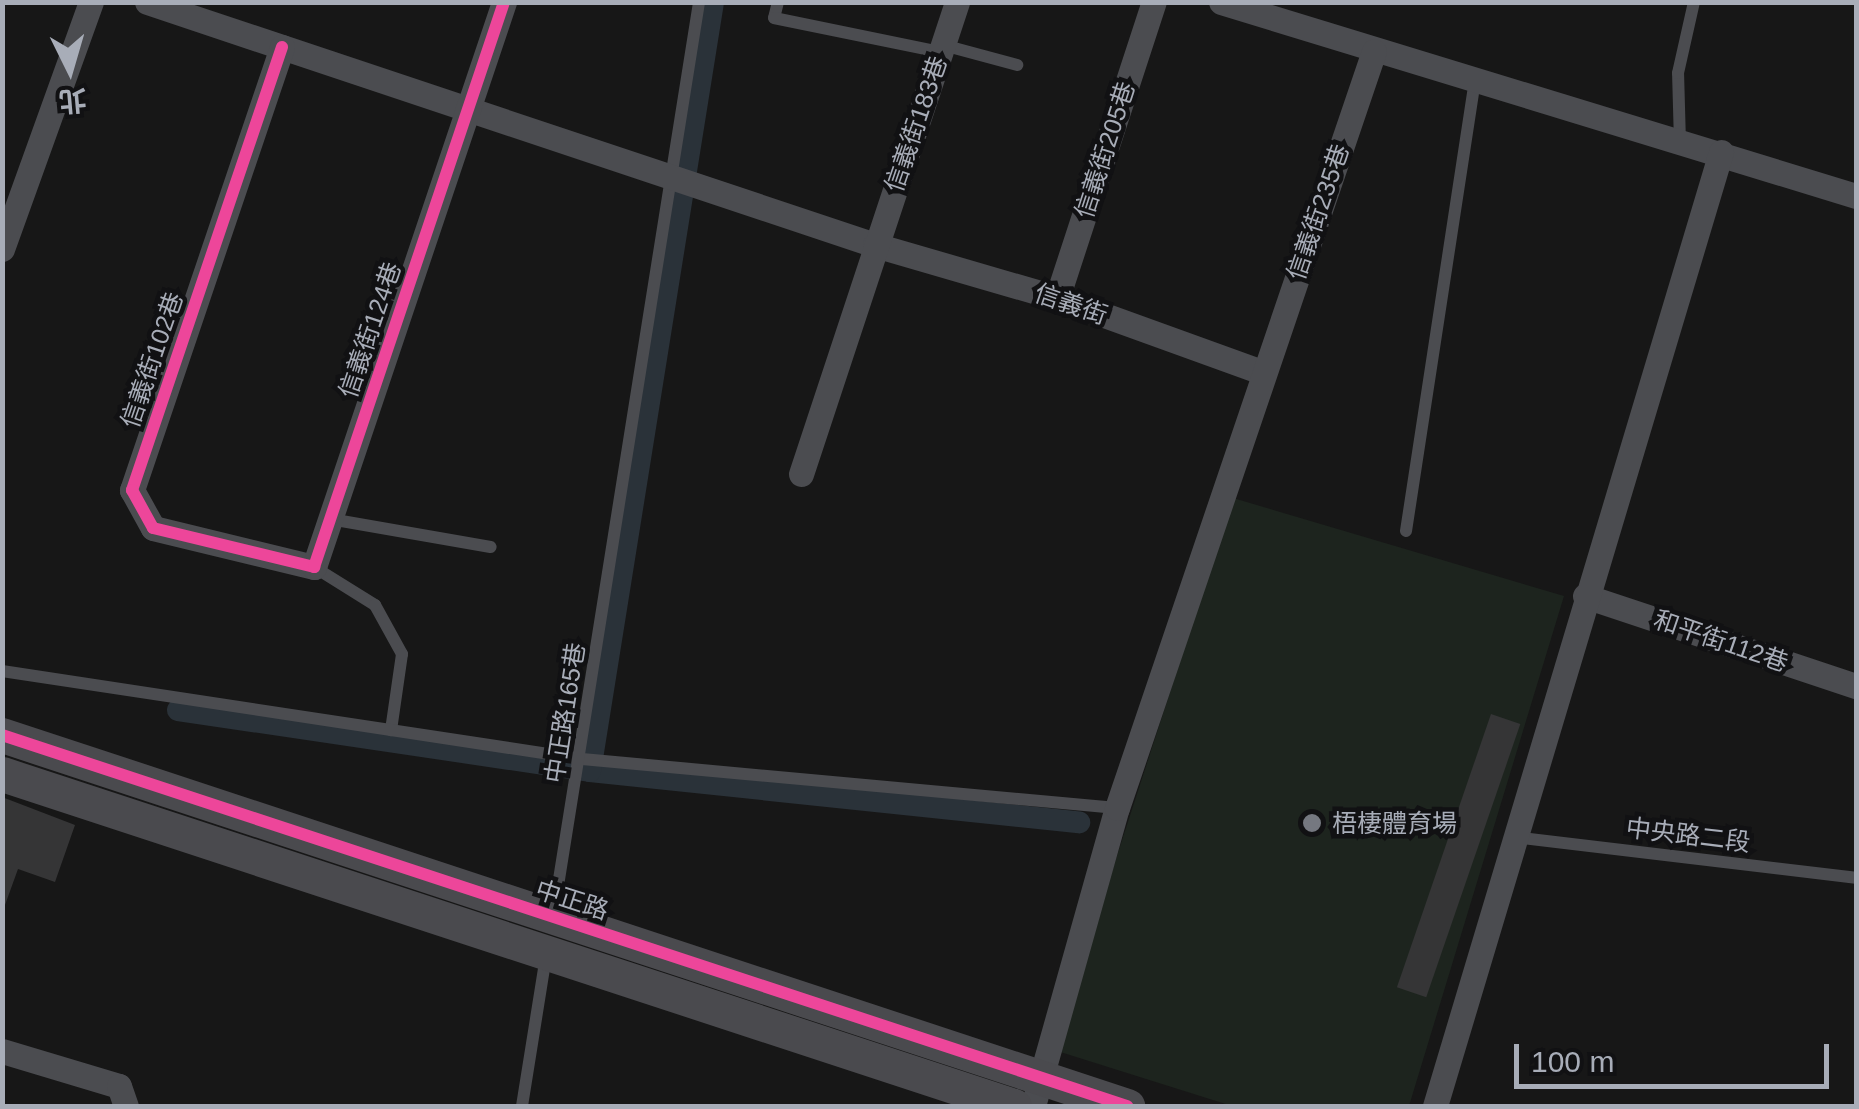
<!DOCTYPE html>
<html>
<head>
<meta charset="utf-8">
<style>
  body { margin:0 }
  #map { position:relative; width:1859px; height:1109px; overflow:hidden; background:#171717; font-family:Arial,"Noto Sans TC",sans-serif }
  div>[style] { position:absolute }
  .green>* { inset:0; background:#1d241e }
  .canal>* { height:22px; margin:-11px; padding:0 11px; transform-origin:11px; border-radius:11px; background:#2a3239 }
  .building>* { inset:0; background:#353536; transform-origin:0 0 }
  .lane>* { height:12px; margin:-6px; padding:0 6px; transform-origin:6px; border-radius:6px; background:#4b4c50 }
  .street>* { height:25px; margin:-12.5px; padding:0 12.5px; transform-origin:12.5px; border-radius:12.5px; background:#4b4c50 }
  .secondary>* { height:35px; margin:-17.5px; padding:0 17.5px; transform-origin:17.5px; border-radius:17.5px; background:#4a4a4e }
  .cycleway>* { height:12px; margin:-6px; padding:0 6px; transform-origin:6px; border-radius:6px; background:#ed469a }
  .dots>* { width:28px; height:28px; translate:-50% -50%; box-sizing:border-box; border:5px solid #111113; border-radius:50% }
  span { translate:-50% -50%; white-space:nowrap; text-align:center; line-height:1.15; -webkit-text-stroke:9px #111113; paint-order:stroke }
  .street-label { font-size:25px; color:#a8adb8 }
  .poi-label { font-size:25px; color:#a8adb8 }
  .left { translate:0 -50%; text-align:left }
  .frame { position:absolute; inset:0; border:5px solid #a8adb8; pointer-events:none }
  .north { position:absolute; left:20px; top:20px; width:100px; height:100px; -webkit-text-stroke:8px #111113; paint-order:stroke; rotate:175deg; font-size:28px; font-weight:700; line-height:40px; text-align:center; color:#a8adb8 }
  .north::after { content:''; display:block; margin:auto; width:35px; height:45px; background:#a8adb8; clip-path:polygon(50% 0,100% 100%,50% 72%,0 100%) }
  .scale { position:absolute; left:1514px; top:1044px; width:315px; height:45px; box-sizing:border-box; border:5px solid #a8adb8; border-top:0; padding-left:12px; font-size:30px; line-height:35px; white-space:nowrap; color:#a8adb8; -webkit-text-stroke:8px #111113; paint-order:stroke }
</style>
</head>
<body>
<div id="map">
  <div class="green">
    <i style="clip-path:polygon(1233px 498px,1564px 596px,1409px 1106px,1232px 1106px,1054px 1050px)"></i>
  </div>
  <div class="canal">
    <i style="left:178px;top:710px;width:416px;rotate:8.4deg"></i>
    <i style="left:590px;top:771px;width:492px;rotate:6deg"></i>
    <i style="left:590px;top:771px;width:779px;rotate:-80.91deg"></i>
  </div>
  <div class="building">
    <i style="left:1491px;top:714px;width:31px;height:289px;rotate:19deg"></i>
    <i style="clip-path:polygon(2px 797px,75px 825px,55px 882px,18px 869px,5px 905px)"></i>
  </div>
  <div class="lane">
    <i style="left:778px;top:2px;width:16px;rotate:104deg"></i>
    <i style="left:774px;top:18px;width:169px;rotate:11.6deg"></i>
    <i style="left:943px;top:45px;width:77px;rotate:15.1deg"></i>
    <i style="left:1680px;top:143px;width:70px;rotate:-91.6deg"></i>
    <i style="left:1678px;top:73px;width:73px;rotate:-77.3deg"></i>
    <i style="left:330px;top:519px;width:163px;rotate:9.9deg"></i>
    <i style="left:1406px;top:531px;width:455px;rotate:-81.3deg"></i>
    <i style="left:314px;top:567px;width:72px;rotate:31.9deg"></i>
    <i style="left:375px;top:605px;width:56px;rotate:61.1deg"></i>
    <i style="left:402px;top:654px;width:77px;rotate:98.2deg"></i>
    <i style="left:2px;top:671px;width:587px;rotate:8.63deg"></i>
    <i style="left:582px;top:759px;width:537px;rotate:5.23deg"></i>
    <i style="left:1514px;top:837px;width:344px;rotate:6.8deg"></i>
    <i style="left:553px;top:917px;width:927px;rotate:-80.93deg"></i>
    <i style="left:522px;top:1106px;width:152px;rotate:-80.9deg"></i>
  </div>
  <div class="street">
    <i style="left:147px;top:2px;width:767px;rotate:18.46deg"></i>
    <i style="left:875px;top:245px;width:190px;rotate:16.2deg"></i>
    <i style="left:1057px;top:298px;width:217px;rotate:19.9deg"></i>
    <i style="left:1221px;top:2px;width:664px;rotate:16.99deg"></i>
    <i style="left:282px;top:47px;width:468px;rotate:108.7deg"></i>
    <i style="left:132px;top:490px;width:43px;rotate:61.1deg"></i>
    <i style="left:153px;top:528px;width:166px;rotate:13.6deg"></i>
    <i style="left:314px;top:567px;width:596px;rotate:-71.41deg"></i>
    <i style="left:2px;top:249px;width:263px;rotate:-70.2deg"></i>
    <i style="left:1057px;top:298px;width:311px;rotate:-71.9deg"></i>
    <i style="left:801px;top:474px;width:497px;rotate:-71.7deg"></i>
    <i style="left:1585px;top:596px;width:286px;rotate:18.4deg"></i>
    <i style="left:2px;top:1051px;width:122px;rotate:16.7deg"></i>
    <i style="left:119px;top:1086px;width:21px;rotate:71deg"></i>
    <i style="left:1033px;top:1106px;width:310px;rotate:-74.3deg"></i>
    <i style="left:1117px;top:808px;width:799px;rotate:-71.25deg"></i>
    <i style="left:1435px;top:1106px;width:996px;rotate:-73.31deg"></i>
  </div>
  <div class="secondary">
    <i style="left:2px;top:735px;width:1185px;rotate:18.25deg"></i>
    <i style="left:2px;top:774px;width:1065px;rotate:18.16deg"></i>
  </div>
  <div class="cycleway">
    <i style="left:282px;top:47px;width:468px;rotate:108.7deg"></i>
    <i style="left:132px;top:490px;width:43px;rotate:61.1deg"></i>
    <i style="left:153px;top:528px;width:166px;rotate:13.6deg"></i>
    <i style="left:314px;top:567px;width:596px;rotate:-71.41deg"></i>
    <i style="left:2px;top:735px;width:1185px;rotate:18.25deg"></i>
  </div>
  <div class="dots">
    <i style="left:1312px;top:823px;background:#757880"></i>
  </div>
  <div class="street-label">
    <span style="left:916px;top:124px;rotate:-71deg">信義街183巷</span>
    <span style="left:1105px;top:150px;rotate:-72deg">信義街205巷</span>
    <span style="left:1318px;top:212px;rotate:-71deg">信義街235巷</span>
    <span style="left:1071px;top:304px;rotate:19deg">信義街</span>
    <span style="left:370px;top:330px;rotate:-71deg">信義街124巷</span>
    <span style="left:152px;top:360px;rotate:-71deg">信義街102巷</span>
    <span style="left:1721px;top:641px;rotate:19deg">和平街112巷</span>
    <span style="left:565px;top:713px;rotate:-81deg">中正路165巷</span>
    <span style="left:1688px;top:835px;rotate:7deg">中央路二段</span>
    <span style="left:572px;top:900px;rotate:18deg">中正路</span>
  </div>
  <div class="poi-label">
    <span class="left" style="left:1332px;top:823px">梧棲體育場</span>
  </div>
  <div class="frame"></div>
  <div class="north">北</div>
  <div class="scale">100 m</div>
</div>
</body>
</html>
